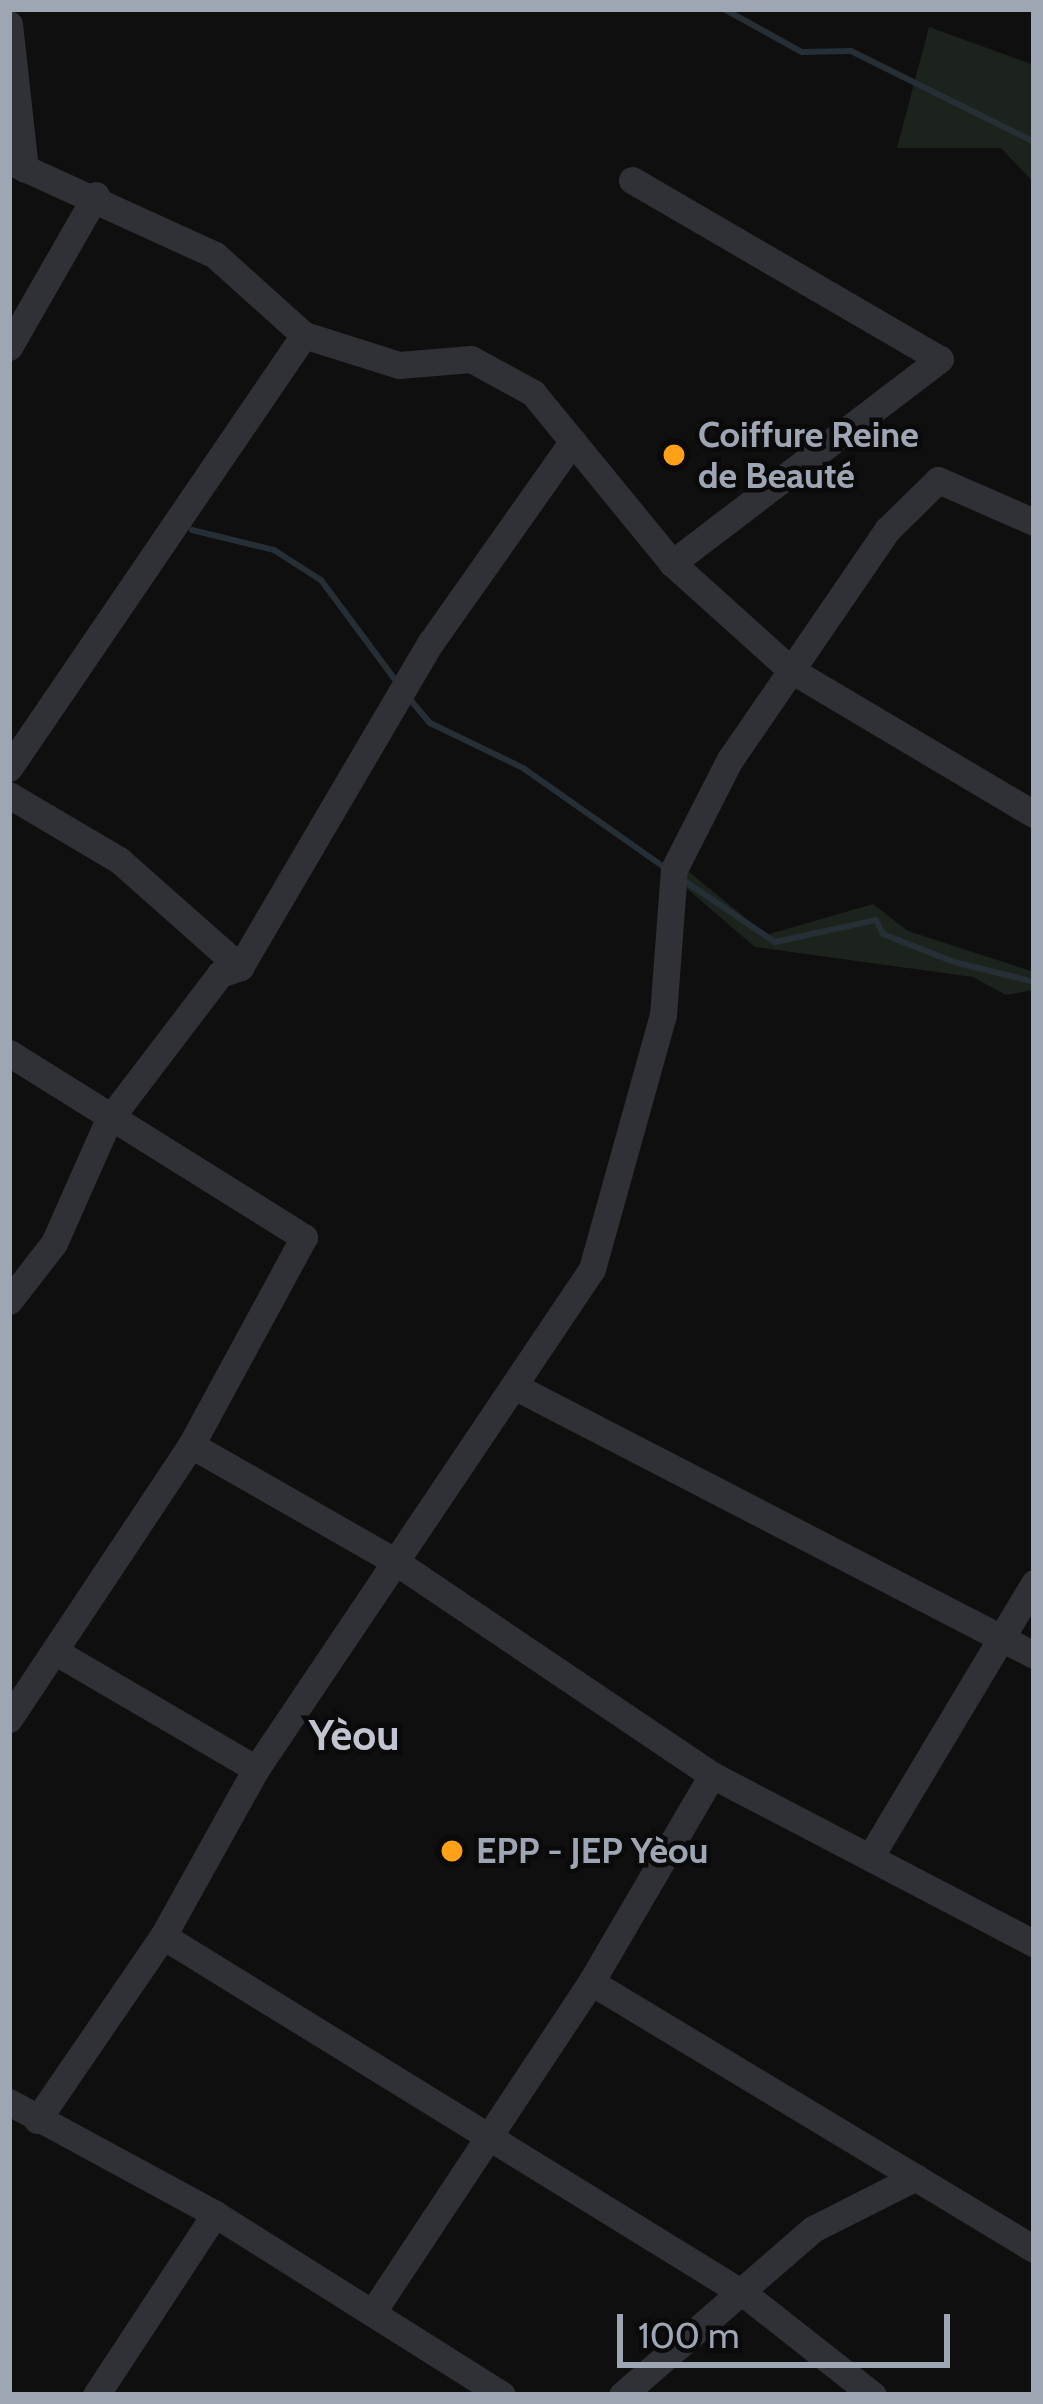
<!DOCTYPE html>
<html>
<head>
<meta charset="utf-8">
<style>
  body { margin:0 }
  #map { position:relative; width:1043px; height:2404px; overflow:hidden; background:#0f0f10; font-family:Cabin,sans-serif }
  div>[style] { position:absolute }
  .green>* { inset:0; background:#1b231c }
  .stream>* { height:6px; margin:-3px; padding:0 3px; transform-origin:3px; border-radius:3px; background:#252f35 }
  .minor>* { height:27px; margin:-13.5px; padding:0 13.5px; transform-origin:13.5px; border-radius:13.5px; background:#303136 }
  .dots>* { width:33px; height:33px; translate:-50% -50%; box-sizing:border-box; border:6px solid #0a0a0b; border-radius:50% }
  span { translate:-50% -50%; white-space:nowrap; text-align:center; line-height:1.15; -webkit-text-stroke:9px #0a0a0b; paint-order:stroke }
  .poi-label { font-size:36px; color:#9fa6b3; font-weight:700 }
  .left { translate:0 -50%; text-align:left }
  .quarter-label { font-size:42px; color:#c0c5cf; font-weight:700 }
  .frame { position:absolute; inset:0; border:12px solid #9fa6b3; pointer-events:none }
  .scale { position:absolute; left:617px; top:2314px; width:333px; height:54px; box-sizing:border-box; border:6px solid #9fa6b3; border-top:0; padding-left:15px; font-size:36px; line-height:42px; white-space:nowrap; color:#9fa6b3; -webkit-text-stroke:9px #0a0a0b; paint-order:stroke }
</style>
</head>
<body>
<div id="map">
  <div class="green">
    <i style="clip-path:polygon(929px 27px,1034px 65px,1034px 183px,1001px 148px,897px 148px)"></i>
    <i style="clip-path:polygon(688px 871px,766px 935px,873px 904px,908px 931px,1034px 972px,1034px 990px,1006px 995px,973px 977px,755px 947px,686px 888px)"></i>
  </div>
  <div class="stream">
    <i style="left:724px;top:9px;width:89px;rotate:28.9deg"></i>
    <i style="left:802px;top:52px;width:49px;rotate:-1.2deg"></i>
    <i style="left:851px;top:51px;width:204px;rotate:26.4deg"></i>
    <i style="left:192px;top:530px;width:84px;rotate:13.7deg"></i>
    <i style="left:274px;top:550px;width:56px;rotate:32.6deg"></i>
    <i style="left:321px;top:580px;width:126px;rotate:53.4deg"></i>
    <i style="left:408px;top:697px;width:34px;rotate:50deg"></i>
    <i style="left:430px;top:723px;width:103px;rotate:25.8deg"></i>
    <i style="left:523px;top:768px;width:172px;rotate:35.1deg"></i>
    <i style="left:680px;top:878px;width:115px;rotate:34deg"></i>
    <i style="left:775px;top:942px;width:103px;rotate:-12.3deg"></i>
    <i style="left:876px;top:920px;width:16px;rotate:63deg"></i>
    <i style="left:883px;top:934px;width:76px;rotate:21.5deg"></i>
    <i style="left:954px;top:962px;width:82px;rotate:14deg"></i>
  </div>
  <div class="minor">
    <i style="left:9px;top:24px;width:146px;rotate:83.7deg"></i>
    <i style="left:9px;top:161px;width:226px;rotate:24.5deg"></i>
    <i style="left:215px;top:255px;width:120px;rotate:42deg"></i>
    <i style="left:304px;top:335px;width:100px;rotate:17.5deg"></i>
    <i style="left:399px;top:365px;width:72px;rotate:-4.8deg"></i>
    <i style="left:471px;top:359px;width:71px;rotate:28.7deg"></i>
    <i style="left:533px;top:393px;width:220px;rotate:50.7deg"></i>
    <i style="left:672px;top:563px;width:160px;rotate:42deg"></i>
    <i style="left:791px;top:670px;width:282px;rotate:30.7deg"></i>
    <i style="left:632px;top:180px;width:356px;rotate:30.2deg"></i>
    <i style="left:940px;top:359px;width:337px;rotate:142.7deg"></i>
    <i style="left:9px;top:347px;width:175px;rotate:-60.2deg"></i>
    <i style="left:9px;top:768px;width:524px;rotate:-55.73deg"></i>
    <i style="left:9px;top:795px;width:128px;rotate:30.6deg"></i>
    <i style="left:119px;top:860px;width:162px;rotate:41.5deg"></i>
    <i style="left:9px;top:1053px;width:348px;rotate:32deg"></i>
    <i style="left:304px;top:1237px;width:237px;rotate:118.5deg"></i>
    <i style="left:191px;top:1445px;width:329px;rotate:123.6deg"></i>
    <i style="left:9px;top:1301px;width:73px;rotate:-52.2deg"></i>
    <i style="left:54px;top:1243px;width:133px;rotate:-66.1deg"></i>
    <i style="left:108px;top:1121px;width:185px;rotate:-52.7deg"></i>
    <i style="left:220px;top:974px;width:21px;rotate:-19deg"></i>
    <i style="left:240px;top:967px;width:377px;rotate:-59.6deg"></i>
    <i style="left:431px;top:642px;width:246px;rotate:-54.8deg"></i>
    <i style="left:514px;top:1386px;width:585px;rotate:27.35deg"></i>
    <i style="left:191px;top:1445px;width:236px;rotate:29.7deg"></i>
    <i style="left:396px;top:1562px;width:381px;rotate:34deg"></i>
    <i style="left:712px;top:1775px;width:363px;rotate:27.6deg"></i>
    <i style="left:56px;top:1652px;width:232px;rotate:30.3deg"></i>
    <i style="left:712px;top:1775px;width:240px;rotate:120.3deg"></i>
    <i style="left:591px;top:1982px;width:517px;rotate:31.08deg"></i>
    <i style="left:872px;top:1854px;width:316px;rotate:-59.1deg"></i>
    <i style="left:163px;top:1936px;width:686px;rotate:31.65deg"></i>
    <i style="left:747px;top:2296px;width:160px;rotate:38.2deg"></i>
    <i style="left:9px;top:2102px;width:234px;rotate:28.5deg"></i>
    <i style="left:215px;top:2214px;width:339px;rotate:32.2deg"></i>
    <i style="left:37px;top:2120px;width:223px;rotate:-55.6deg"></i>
    <i style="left:163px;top:1936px;width:191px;rotate:-60.9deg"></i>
    <i style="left:256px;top:1769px;width:602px;rotate:-56.1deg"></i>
    <i style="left:592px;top:1269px;width:264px;rotate:-74.4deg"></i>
    <i style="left:663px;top:1015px;width:146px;rotate:-85.7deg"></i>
    <i style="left:674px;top:869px;width:121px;rotate:-63deg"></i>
    <i style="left:729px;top:761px;width:280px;rotate:-55.6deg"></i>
    <i style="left:887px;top:530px;width:71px;rotate:-44.4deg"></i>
    <i style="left:938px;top:480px;width:105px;rotate:23.6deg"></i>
    <i style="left:374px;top:2310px;width:393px;rotate:-56.5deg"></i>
    <i style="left:96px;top:2395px;width:217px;rotate:-56.7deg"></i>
    <i style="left:622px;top:2395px;width:253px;rotate:-41deg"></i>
    <i style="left:813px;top:2229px;width:115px;rotate:-26.8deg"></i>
  </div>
  <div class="dots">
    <i style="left:674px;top:455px;background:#ffa118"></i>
    <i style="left:452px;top:1851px;background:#ffa118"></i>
  </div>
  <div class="poi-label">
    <span class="left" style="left:698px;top:455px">Coiffure Reine<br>de Beauté</span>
    <span class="left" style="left:476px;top:1851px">EPP - JEP Yèou</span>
  </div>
  <div class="quarter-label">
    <span style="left:354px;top:1735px">Yèou</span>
  </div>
  <div class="frame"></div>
  <div class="scale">100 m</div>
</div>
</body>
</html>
